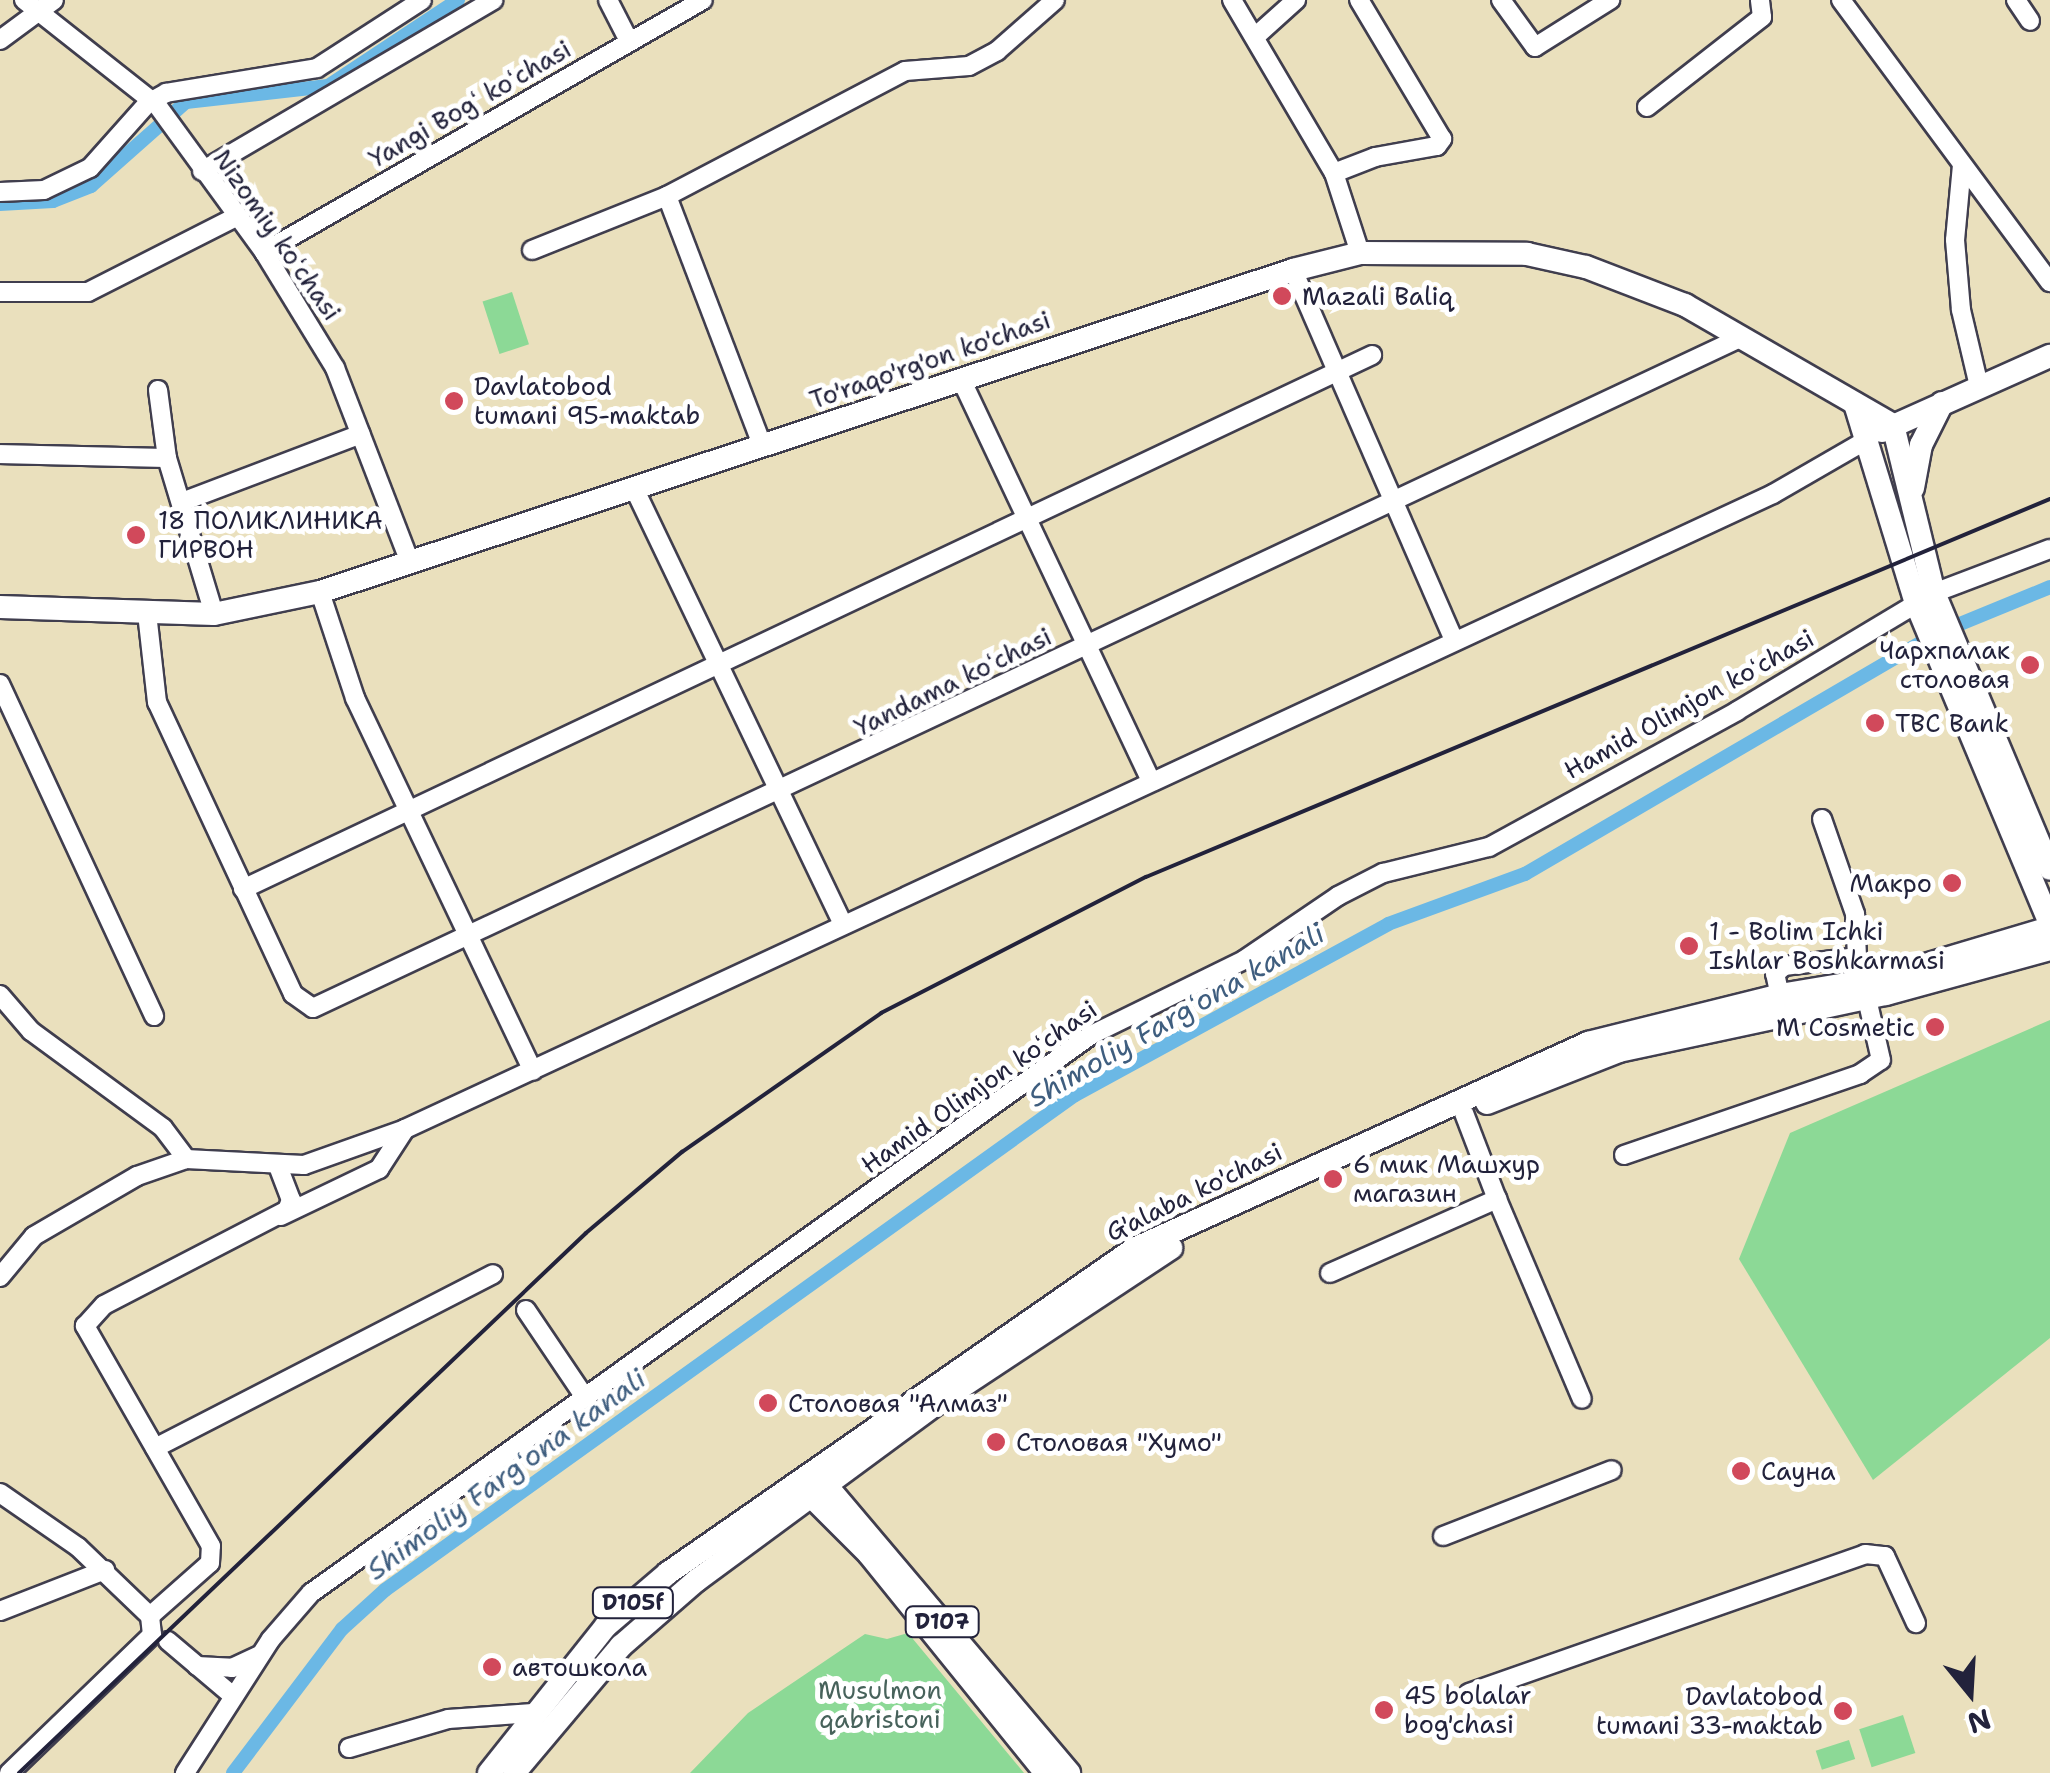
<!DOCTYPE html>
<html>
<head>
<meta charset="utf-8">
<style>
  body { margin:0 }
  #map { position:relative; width:2050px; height:1773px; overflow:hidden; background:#eae0bd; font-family:"Shantell Sans",sans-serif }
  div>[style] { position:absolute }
  .green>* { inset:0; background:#8cd996; transform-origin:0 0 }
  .canal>* { height:14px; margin:-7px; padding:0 7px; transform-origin:7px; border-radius:7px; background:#6bb8e5 }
  .roads { filter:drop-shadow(2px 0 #403e4e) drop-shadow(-2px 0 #403e4e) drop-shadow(0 2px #403e4e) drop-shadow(0 -2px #403e4e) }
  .minor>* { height:18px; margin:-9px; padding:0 9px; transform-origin:9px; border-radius:9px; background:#fff }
  .major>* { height:22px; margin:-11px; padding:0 11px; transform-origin:11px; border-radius:11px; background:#fff }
  .rail>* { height:4px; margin:-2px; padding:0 2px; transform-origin:2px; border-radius:2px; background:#22223b }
  .dots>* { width:28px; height:28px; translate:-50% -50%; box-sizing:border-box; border:5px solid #fff; border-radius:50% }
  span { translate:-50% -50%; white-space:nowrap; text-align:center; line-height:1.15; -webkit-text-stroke:10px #fff; paint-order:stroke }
  .shield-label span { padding:2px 8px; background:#fff; border:2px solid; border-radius:8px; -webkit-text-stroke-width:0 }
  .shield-label { font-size:22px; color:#22223b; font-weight:700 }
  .street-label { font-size:25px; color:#22223b }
  .poi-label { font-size:25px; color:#22223b }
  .left { translate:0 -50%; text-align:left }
  .right { translate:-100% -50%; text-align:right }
  .park-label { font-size:25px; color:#47625b }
  .water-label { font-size:28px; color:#3f5e7f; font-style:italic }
  .north { position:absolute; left:1920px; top:1643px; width:100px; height:100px; -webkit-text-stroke:8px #fff; paint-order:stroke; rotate:162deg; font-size:28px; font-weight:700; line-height:40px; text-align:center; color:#22223b }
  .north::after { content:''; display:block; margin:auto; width:35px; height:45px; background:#22223b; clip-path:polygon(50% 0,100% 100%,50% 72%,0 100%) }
</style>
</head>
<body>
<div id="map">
  <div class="green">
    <i style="left:512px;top:292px;width:55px;height:31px;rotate:72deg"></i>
    <i style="clip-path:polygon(2050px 1020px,2050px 1338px,1873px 1480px,1739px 1259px,1790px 1133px)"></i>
    <i style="clip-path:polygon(908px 1633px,1024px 1773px,690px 1773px,748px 1713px,865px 1634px,887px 1639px)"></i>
    <i style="left:1903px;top:1715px;width:40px;height:46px;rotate:72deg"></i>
    <i style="left:1849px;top:1740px;width:20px;height:35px;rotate:72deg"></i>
  </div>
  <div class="canal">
    <i style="left:0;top:204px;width:53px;rotate:-3.2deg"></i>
    <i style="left:53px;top:201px;width:41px;rotate:-21.5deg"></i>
    <i style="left:91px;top:186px;width:127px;rotate:-41.5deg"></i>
    <i style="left:186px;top:102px;width:143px;rotate:-6.4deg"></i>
    <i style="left:328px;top:86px;width:156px;rotate:-33.5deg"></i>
    <i style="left:233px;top:1773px;width:181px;rotate:-52.9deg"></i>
    <i style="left:342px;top:1629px;width:58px;rotate:-42.2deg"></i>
    <i style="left:385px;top:1590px;width:849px;rotate:-35.66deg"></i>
    <i style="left:1075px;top:1095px;width:357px;rotate:-28.6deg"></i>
    <i style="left:1388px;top:924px;width:146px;rotate:-20.1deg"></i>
    <i style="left:1525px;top:874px;width:478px;rotate:-30.3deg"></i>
    <i style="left:1938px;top:633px;width:121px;rotate:-22.3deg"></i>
  </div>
  <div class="roads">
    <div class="minor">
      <i style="left:24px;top:0;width:169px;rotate:38.3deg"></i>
      <i style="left:157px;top:105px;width:182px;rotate:53.9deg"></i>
      <i style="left:264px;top:252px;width:136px;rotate:58.5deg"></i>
      <i style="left:335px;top:368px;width:208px;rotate:68.9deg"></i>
      <i style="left:608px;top:0;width:46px;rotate:62.9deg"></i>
      <i style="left:1232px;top:0;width:201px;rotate:59.5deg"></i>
      <i style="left:1334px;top:173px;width:84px;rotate:72deg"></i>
      <i style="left:1501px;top:0;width:58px;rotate:54.1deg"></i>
      <i style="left:1535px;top:47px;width:89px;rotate:-32.1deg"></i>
      <i style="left:1841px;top:0;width:351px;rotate:53.5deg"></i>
      <i style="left:2016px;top:0;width:25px;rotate:56deg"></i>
      <i style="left:1256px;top:36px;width:54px;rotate:-42deg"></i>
      <i style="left:0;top:40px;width:67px;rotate:-36.5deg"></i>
      <i style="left:1647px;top:107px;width:146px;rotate:-38deg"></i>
      <i style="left:1762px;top:17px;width:17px;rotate:-97deg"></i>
      <i style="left:1962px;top:165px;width:75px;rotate:95.3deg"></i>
      <i style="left:1955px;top:240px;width:70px;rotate:85.1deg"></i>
      <i style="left:1961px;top:310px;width:78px;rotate:76.7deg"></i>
      <i style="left:202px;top:171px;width:338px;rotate:-30.4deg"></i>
      <i style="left:1334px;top:173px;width:44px;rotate:-21.3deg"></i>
      <i style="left:1375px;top:157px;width:63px;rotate:-10.1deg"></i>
      <i style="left:1437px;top:146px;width:9px;rotate:-54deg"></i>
      <i style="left:1442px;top:139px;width:162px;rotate:-120.8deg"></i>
      <i style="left:0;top:192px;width:44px;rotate:-2.6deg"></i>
      <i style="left:44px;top:190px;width:51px;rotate:-25.6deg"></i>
      <i style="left:90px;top:168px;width:87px;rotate:-48.3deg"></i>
      <i style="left:148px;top:103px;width:21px;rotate:-29deg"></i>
      <i style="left:166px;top:93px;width:153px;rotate:-9.4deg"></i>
      <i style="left:317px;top:68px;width:125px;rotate:-32.9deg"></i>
      <i style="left:667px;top:196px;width:267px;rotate:69.1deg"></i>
      <i style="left:532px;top:250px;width:145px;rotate:-21.8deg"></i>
      <i style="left:667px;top:196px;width:269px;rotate:-27.7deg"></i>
      <i style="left:905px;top:71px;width:64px;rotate:-4.5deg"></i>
      <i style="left:969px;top:66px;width:32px;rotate:-28deg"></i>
      <i style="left:997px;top:51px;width:77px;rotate:-41.3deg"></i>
      <i style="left:264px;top:252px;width:506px;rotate:-29.86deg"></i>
      <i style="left:1293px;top:270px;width:401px;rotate:66.5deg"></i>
      <i style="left:0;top:292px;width:88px"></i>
      <i style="left:88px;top:292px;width:166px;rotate:-26.9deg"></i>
      <i style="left:961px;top:379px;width:441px;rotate:64.7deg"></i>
      <i style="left:158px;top:390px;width:69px;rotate:82.5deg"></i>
      <i style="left:167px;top:458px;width:163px;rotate:73.2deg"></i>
      <i style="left:0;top:454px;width:167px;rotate:1.4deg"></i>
      <i style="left:635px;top:490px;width:482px;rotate:64.4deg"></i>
      <i style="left:182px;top:502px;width:191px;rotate:-20.8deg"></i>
      <i style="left:320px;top:592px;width:112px;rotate:71.7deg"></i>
      <i style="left:355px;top:698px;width:413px;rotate:64.5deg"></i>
      <i style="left:147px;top:613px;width:90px;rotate:83.6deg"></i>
      <i style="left:157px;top:702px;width:322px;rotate:65deg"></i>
      <i style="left:293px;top:994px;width:24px;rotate:35deg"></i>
      <i style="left:313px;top:1008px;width:1579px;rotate:-25.15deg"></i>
      <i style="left:0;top:684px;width:366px;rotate:65.1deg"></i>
      <i style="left:1822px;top:819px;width:101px;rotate:70.8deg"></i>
      <i style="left:1855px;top:914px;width:43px;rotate:87.3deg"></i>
      <i style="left:243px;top:889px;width:1249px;rotate:-25.31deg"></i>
      <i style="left:0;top:995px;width:48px;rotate:49.3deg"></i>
      <i style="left:31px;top:1031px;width:164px;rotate:36.3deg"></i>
      <i style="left:163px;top:1128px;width:39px;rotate:53deg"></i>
      <i style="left:1782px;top:1006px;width:33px;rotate:-102deg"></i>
      <i style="left:1775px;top:974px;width:12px;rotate:-42deg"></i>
      <i style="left:1784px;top:966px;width:74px;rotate:-7deg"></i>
      <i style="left:1857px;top:957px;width:26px;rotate:74deg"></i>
      <i style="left:1624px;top:1155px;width:250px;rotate:-18.9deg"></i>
      <i style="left:1860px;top:1074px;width:25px;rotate:-34deg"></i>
      <i style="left:1881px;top:1060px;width:63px;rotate:-102.9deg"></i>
      <i style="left:1497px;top:1199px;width:217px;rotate:67deg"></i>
      <i style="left:281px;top:1216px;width:109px;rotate:-25.6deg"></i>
      <i style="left:379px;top:1169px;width:48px;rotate:-57deg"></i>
      <i style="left:1330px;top:1273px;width:183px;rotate:-23.9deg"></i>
      <i style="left:1497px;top:1199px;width:92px;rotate:-111deg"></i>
      <i style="left:0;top:1277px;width:53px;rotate:-50.3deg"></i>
      <i style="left:34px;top:1236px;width:119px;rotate:-30.2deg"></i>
      <i style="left:137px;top:1176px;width:52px;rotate:-19.1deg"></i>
      <i style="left:186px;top:1159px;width:118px;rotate:2.9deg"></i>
      <i style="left:304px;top:1165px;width:107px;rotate:-19.6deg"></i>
      <i style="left:405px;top:1129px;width:1508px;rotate:-24.9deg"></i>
      <i style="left:1773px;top:494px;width:112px;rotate:-30deg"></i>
      <i style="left:526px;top:1310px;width:104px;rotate:56deg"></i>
      <i style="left:155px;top:1448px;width:380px;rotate:-27.2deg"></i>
      <i style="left:0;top:1493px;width:95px;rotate:34.7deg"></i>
      <i style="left:78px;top:1547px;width:100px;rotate:43.8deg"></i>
      <i style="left:150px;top:1616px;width:80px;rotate:-41.5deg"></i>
      <i style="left:210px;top:1563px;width:17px;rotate:-87deg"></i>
      <i style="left:211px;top:1546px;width:254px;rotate:-119.8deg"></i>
      <i style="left:85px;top:1326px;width:28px;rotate:-48deg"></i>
      <i style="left:104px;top:1305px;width:206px;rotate:-27.4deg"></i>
      <i style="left:287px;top:1210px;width:11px;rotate:-68deg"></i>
      <i style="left:291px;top:1200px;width:36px;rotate:-111deg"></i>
      <i style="left:1443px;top:1536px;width:181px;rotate:-21.3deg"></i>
      <i style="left:0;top:1611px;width:113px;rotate:-21.3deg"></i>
      <i style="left:168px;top:1641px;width:85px;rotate:40.2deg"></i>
      <i style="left:197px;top:1666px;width:35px;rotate:3deg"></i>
      <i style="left:232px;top:1668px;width:29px;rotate:-25deg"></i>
      <i style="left:1469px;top:1693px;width:420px;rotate:-19.3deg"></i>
      <i style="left:1865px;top:1554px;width:20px;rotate:6deg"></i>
      <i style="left:1885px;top:1556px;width:74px;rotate:65.2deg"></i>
      <i style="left:349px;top:1748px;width:103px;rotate:-16.3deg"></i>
      <i style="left:448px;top:1719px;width:85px;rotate:-4deg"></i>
      <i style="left:9px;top:1773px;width:199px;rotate:-44deg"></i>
      <i style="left:152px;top:1635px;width:19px;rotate:-96deg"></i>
      <i style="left:185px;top:1773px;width:159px;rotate:-57.3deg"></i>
      <i style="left:271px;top:1639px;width:61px;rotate:-49deg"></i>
      <i style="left:311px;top:1593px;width:959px;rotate:-35.58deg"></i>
      <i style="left:1091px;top:1035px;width:170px;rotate:-26.1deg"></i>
      <i style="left:1244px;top:960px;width:114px;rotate:-34.2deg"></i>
      <i style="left:1338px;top:896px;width:51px;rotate:-27.1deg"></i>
      <i style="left:1383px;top:873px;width:109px;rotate:-13.8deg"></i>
      <i style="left:1489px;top:847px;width:283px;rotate:-28.7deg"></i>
      <i style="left:1737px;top:711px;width:230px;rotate:-30.9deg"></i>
      <i style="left:1934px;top:593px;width:124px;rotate:-20.8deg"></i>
    </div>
    <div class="major">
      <i style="left:1856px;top:407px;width:205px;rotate:73deg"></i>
      <i style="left:1916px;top:603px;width:348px;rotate:67.3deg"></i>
      <i style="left:1882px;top:431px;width:184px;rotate:-24.1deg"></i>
      <i style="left:1913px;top:488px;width:44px;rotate:-79.5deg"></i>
      <i style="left:1921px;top:445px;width:47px;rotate:-63.4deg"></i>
      <i style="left:0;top:607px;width:214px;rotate:1.9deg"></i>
      <i style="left:214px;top:614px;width:108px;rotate:-11.7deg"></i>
      <i style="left:320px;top:592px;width:1025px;rotate:-18.31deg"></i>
      <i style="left:1293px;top:270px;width:69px;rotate:-14.2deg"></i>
      <i style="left:1360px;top:253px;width:167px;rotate:0.3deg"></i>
      <i style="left:1527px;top:254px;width:60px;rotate:12.4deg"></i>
      <i style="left:1586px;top:267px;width:106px;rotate:21deg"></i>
      <i style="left:1685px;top:305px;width:240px;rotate:30deg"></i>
      <i style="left:1893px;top:425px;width:173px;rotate:76.3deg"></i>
      <i style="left:1934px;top:593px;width:299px;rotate:67.2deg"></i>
      <i style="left:1487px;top:1103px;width:142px;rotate:-21.5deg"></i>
      <i style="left:1619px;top:1051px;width:273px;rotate:-12.1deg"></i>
      <i style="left:1886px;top:994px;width:170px;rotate:-15.3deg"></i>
      <i style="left:820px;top:1478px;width:386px;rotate:49.8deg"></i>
      <i style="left:804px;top:1489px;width:92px;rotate:45deg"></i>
      <i style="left:869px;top:1554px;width:282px;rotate:51.1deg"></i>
      <i style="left:489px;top:1773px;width:188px;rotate:-51.5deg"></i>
      <i style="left:606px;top:1626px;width:82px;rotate:-40.5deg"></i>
      <i style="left:668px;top:1573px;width:568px;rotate:-34.81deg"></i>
      <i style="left:1134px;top:1249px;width:499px;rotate:-24.4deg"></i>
      <i style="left:1588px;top:1043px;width:198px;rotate:-14deg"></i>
      <i style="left:1780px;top:995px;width:103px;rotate:-9.5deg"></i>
      <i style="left:1882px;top:978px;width:175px;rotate:-16.6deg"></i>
      <i style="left:514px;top:1773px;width:166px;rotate:-49.9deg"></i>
      <i style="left:621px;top:1646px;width:101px;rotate:-41deg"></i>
      <i style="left:697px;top:1580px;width:298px;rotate:-36.4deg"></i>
      <i style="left:937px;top:1403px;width:281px;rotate:-33.5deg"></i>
    </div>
  </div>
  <div class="rail">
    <i style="left:19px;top:1773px;width:783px;rotate:-43.6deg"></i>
    <i style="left:586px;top:1233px;width:126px;rotate:-40.2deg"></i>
    <i style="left:682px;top:1152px;width:243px;rotate:-34.9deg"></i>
    <i style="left:881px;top:1013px;width:298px;rotate:-27.2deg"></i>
    <i style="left:1146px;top:877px;width:980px;rotate:-22.69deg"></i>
  </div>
  <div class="dots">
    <i style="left:1282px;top:296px;background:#d1495b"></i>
    <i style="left:454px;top:401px;background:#d1495b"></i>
    <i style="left:136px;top:535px;background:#d1495b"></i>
    <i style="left:2030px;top:665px;background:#d1495b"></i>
    <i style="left:1875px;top:723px;background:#d1495b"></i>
    <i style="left:1952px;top:883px;background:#d1495b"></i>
    <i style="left:1689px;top:946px;background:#d1495b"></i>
    <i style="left:1935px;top:1027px;background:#d1495b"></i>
    <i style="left:1333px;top:1179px;background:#d1495b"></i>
    <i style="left:768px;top:1403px;background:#d1495b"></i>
    <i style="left:996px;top:1442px;background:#d1495b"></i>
    <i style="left:1741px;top:1471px;background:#d1495b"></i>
    <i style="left:492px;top:1667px;background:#d1495b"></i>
    <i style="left:1384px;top:1710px;background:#d1495b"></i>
    <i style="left:1843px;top:1711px;background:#d1495b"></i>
  </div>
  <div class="shield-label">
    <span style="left:633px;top:1603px">D105f</span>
    <span style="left:942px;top:1622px">D107</span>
  </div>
  <div class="street-label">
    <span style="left:470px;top:104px;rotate:-30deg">Yangi Bogʻ koʻchasi</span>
    <span style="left:277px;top:235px;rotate:55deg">Nizomiy koʻchasi</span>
    <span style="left:930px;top:360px;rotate:-19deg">To'raqo'rg'on ko'chasi</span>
    <span style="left:953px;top:682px;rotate:-26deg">Yandama koʻchasi</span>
    <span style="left:1689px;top:704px;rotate:-29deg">Hamid Olimjon koʻchasi</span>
    <span style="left:979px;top:1087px;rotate:-35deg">Hamid Olimjon koʻchasi</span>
    <span style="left:1194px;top:1192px;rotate:-26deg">G'alaba ko'chasi</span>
  </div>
  <div class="poi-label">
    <span class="left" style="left:1302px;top:296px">Mazali Baliq</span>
    <span class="left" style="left:474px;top:401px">Davlatobod<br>tumani 95-maktab</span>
    <span class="left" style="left:158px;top:535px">18 ПОЛИКЛИНИКА<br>ГИРВОН</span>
    <span class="right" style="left:2010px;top:665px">Чархпалак<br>столовая</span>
    <span class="left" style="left:1895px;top:723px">TBC Bank</span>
    <span class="right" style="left:1932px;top:883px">Макро</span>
    <span class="left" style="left:1709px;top:946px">1 - Bolim Ichki<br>Ishlar Boshkarmasi</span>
    <span class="right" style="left:1915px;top:1027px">M Cosmetic</span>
    <span class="left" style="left:1353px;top:1179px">6 мик Машхур<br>магазин</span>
    <span class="left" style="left:788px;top:1403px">Столовая "Алмаз"</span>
    <span class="left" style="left:1016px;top:1442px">Столовая "Хумо"</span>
    <span class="left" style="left:1761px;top:1471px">Сауна</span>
    <span class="left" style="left:512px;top:1667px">автошкола</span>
    <span class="left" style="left:1404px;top:1710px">45 bolalar<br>bog'chasi</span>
    <span class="right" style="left:1823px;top:1711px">Davlatobod<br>tumani 33-maktab</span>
  </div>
  <div class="park-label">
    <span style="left:880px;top:1705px">Musulmon<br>qabristoni</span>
  </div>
  <div class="water-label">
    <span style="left:1176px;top:1015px;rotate:-30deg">Shimoliy Fargʻona kanali</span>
    <span style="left:506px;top:1474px;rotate:-36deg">Shimoliy Fargʻona kanali</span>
  </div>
  <div class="north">N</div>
</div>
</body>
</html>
